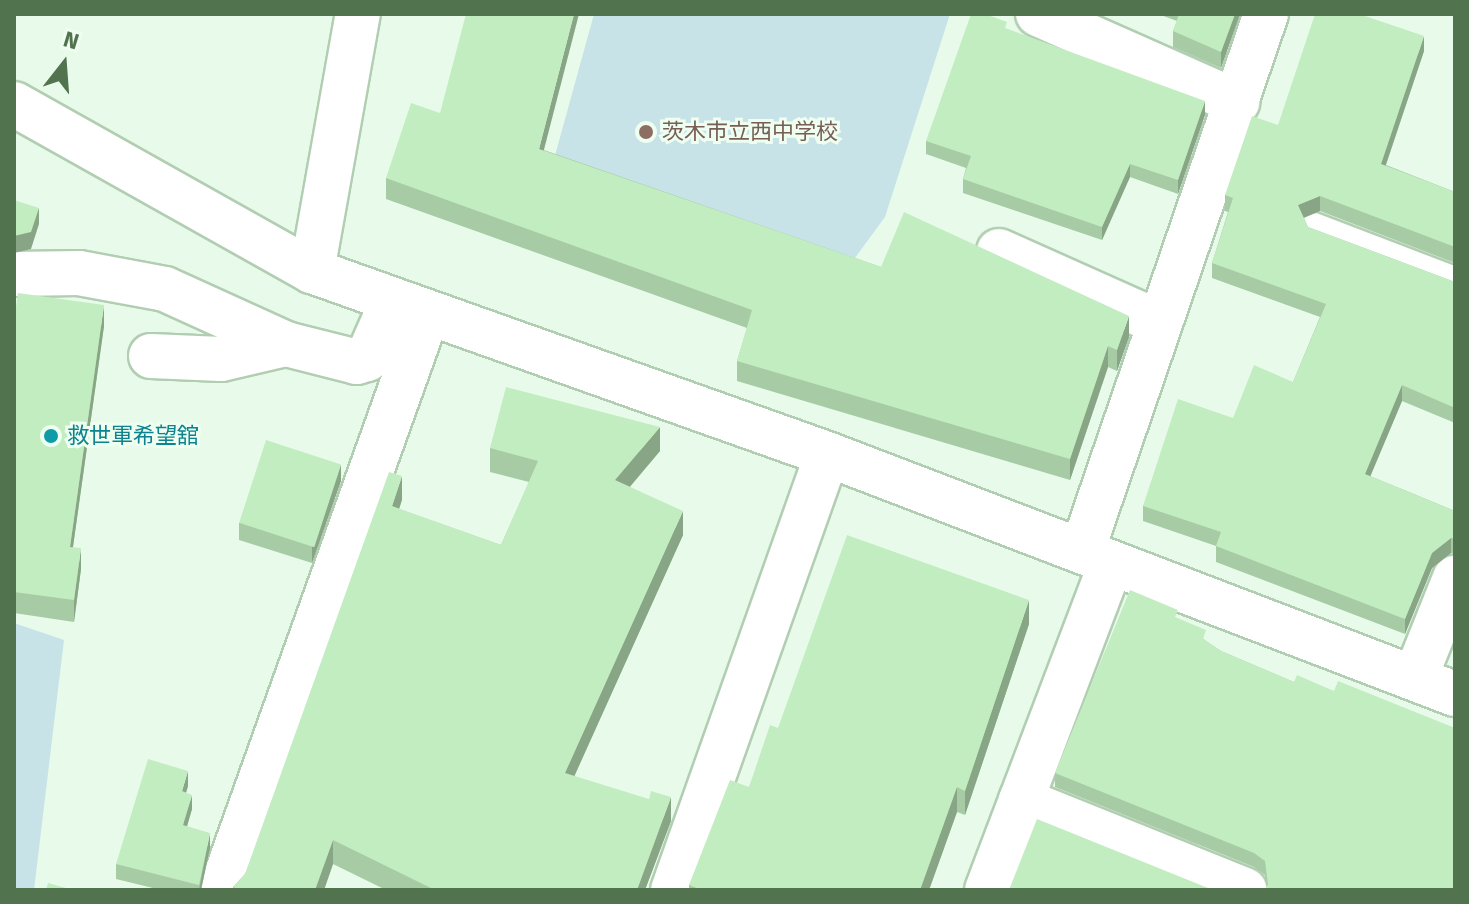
<!DOCTYPE html>
<html>
<head>
<meta charset="utf-8">
<style>
  body { margin:0 }
  #map { position:relative; width:1469px; height:904px; overflow:hidden; background:#e8fbeb; font-family:"Fira Sans","Noto Sans JP",sans-serif }
  div>[style] { position:absolute }
  .green>* { inset:0; background:#c7e3e8 }
  .roads { filter:drop-shadow(2px 0 #b2ceb2) drop-shadow(-2px 0 #b2ceb2) drop-shadow(0 2px #b2ceb2) drop-shadow(0 -2px #b2ceb2) }
  .lane>* { height:28px; margin:-14px; padding:0 14px; transform-origin:14px; border-radius:14px; background:#fff }
  .street>* { height:44px; margin:-22px; padding:0 22px; transform-origin:22px; border-radius:22px; background:#fff }
  .secondary>* { height:44px; margin:-22px; padding:0 22px; transform-origin:22px; border-radius:22px; background:#fff }
  .wall>* { inset:0; background:#a7cca5 }
  .shaded-wall>* { inset:0; background:#88a686 }
  .building>* { inset:0; background:#c2edc0; transform-origin:0 0 }
  .dots>* { width:22px; height:22px; translate:-50% -50%; box-sizing:border-box; border:4px solid #eefef1; border-radius:50% }
  span { translate:-50% -50%; white-space:nowrap; text-align:center; line-height:1.15; -webkit-text-stroke:6px #eefef1; paint-order:stroke }
  .education-label { font-size:22px; color:#785e54 }
  .left { translate:0 -50%; text-align:left }
  .culture-label { font-size:22px; color:#0d838f }
  .frame { position:absolute; inset:0; border:16px solid #51744e; pointer-events:none }
  .north { position:absolute; left:24px; top:24px; width:80px; height:80px; -webkit-text-stroke:6px #eefef1; paint-order:stroke; rotate:17deg; font-size:22px; font-weight:700; line-height:32px; text-align:center; color:#51744e }
  .north::after { content:''; display:block; margin:auto; width:28px; height:36px; background:#51744e; clip-path:polygon(50% 0,100% 100%,50% 72%,0 100%) }
</style>
</head>
<body>
<div id="map">
  <div class="green">
    <i style="clip-path:polygon(594px 14px,950px 14px,885px 217px,852px 262px,554px 159px)"></i>
    <i style="clip-path:polygon(14px 623px,64px 640px,34px 890px,14px 890px)"></i>
  </div>
  <div class="roads">
    <div class="lane">
      <i style="left:1314px;top:227px;width:151px;rotate:21deg"></i>
    </div>
    <div class="street">
      <i style="left:1038px;top:14px;width:218px;rotate:23.9deg"></i>
      <i style="left:999px;top:251px;width:176px;rotate:24.1deg"></i>
      <i style="left:14px;top:274px;width:65px;rotate:-0.9deg"></i>
      <i style="left:79px;top:273px;width:87px;rotate:10.5deg"></i>
      <i style="left:165px;top:289px;width:133px;rotate:24.4deg"></i>
      <i style="left:286px;top:344px;width:73px;rotate:14.2deg"></i>
      <i style="left:357px;top:362px;width:10px;rotate:-17deg"></i>
      <i style="left:367px;top:359px;width:62px;rotate:-66.3deg"></i>
      <i style="left:151px;top:356px;width:70px;rotate:2.5deg"></i>
      <i style="left:221px;top:359px;width:67px;rotate:-13deg"></i>
      <i style="left:1082px;top:551px;width:568px;rotate:-71.09deg"></i>
      <i style="left:1415px;top:678px;width:108px;rotate:-68.2deg"></i>
      <i style="left:1021px;top:800px;width:241px;rotate:21.9deg"></i>
      <i style="left:221px;top:890px;width:611px;rotate:-70.29deg"></i>
      <i style="left:673px;top:890px;width:462px;rotate:-70.5deg"></i>
      <i style="left:987px;top:890px;width:347px;rotate:-69.2deg"></i>
    </div>
    <div class="secondary">
      <i style="left:14px;top:104px;width:342px;rotate:29.3deg"></i>
      <i style="left:312px;top:271px;width:547px;rotate:19.56deg"></i>
      <i style="left:827px;top:454px;width:672px;rotate:20.92deg"></i>
      <i style="left:312px;top:271px;width:261px;rotate:-79.9deg"></i>
    </div>
  </div>
  <div class="wall">
    <i style="clip-path:polygon(1158px 14px,1240px 14px,1221px 68px,1173px 47px,1173px 31px,1177px 21px)"></i>
    <i style="clip-path:polygon(1007px 29px,1205px 115px,1178px 194px,1130px 177px,1102px 240px,963px 193px,963px 179px,966px 168px,926px 154px,926px 141px)"></i>
    <i style="clip-path:polygon(1424px 51px,1386px 165px,1455px 192px,1455px 263px,1320px 211px,1304px 218px,1308px 227px,1455px 282px,1455px 423px,1402px 401px,1370px 476px,1455px 511px,1455px 554px,1451px 553px,1432px 568px,1405px 634px,1216px 562px,1216px 546px,1143px 521px,1143px 506px,1233px 418px,1293px 382px,1320px 317px,1212px 278px,1212px 263px,1228px 212px,1225px 211px,1225px 195px,1278px 125px)"></i>
    <i style="clip-path:polygon(544px 150px,881px 267px,1129px 337px,1117px 371px,1108px 367px,1070px 480px,737px 381px,737px 361px,747px 328px,386px 199px,386px 178px)"></i>
    <i style="clip-path:polygon(14px 320px,104px 326px,73px 547px,81px 569px,74px 622px,14px 613px)"></i>
    <i style="clip-path:polygon(490px 448px,660px 451px,630px 487px,683px 535px,574px 776px,671px 821px,645px 890px,386px 890px,333px 864px,324px 890px,233px 890px,233px 887px,245px 874px,402px 500px,399px 509px,501px 545px,529px 482px,490px 472px)"></i>
    <i style="clip-path:polygon(341px 481px,312px 563px,239px 540px,239px 523px)"></i>
    <i style="clip-path:polygon(1178px 619px,1206px 641px,1221px 651px,1294px 682px,1334px 691px,1455px 728px,1267px 887px,1265px 875px,1254px 867px,1055px 787px,1055px 773px)"></i>
    <i style="clip-path:polygon(1029px 624px,965px 815px,957px 812px,929px 890px,689px 890px,689px 885px,749px 787px,778px 728px)"></i>
    <i style="clip-path:polygon(188px 786px,186px 793px,192px 809px,187px 826px,210px 848px,201px 890px,161px 890px,116px 879px,116px 864px)"></i>
  </div>
  <div class="shaded-wall">
    <i style="clip-path:polygon(574px 14px,579px 14px,539px 169px,539px 149px)"></i>
    <i style="clip-path:polygon(1235px 14px,1240px 14px,1221px 68px,1221px 52px)"></i>
    <i style="clip-path:polygon(1424px 36px,1424px 51px,1381px 179px,1381px 164px)"></i>
    <i style="clip-path:polygon(1205px 101px,1205px 115px,1178px 194px,1178px 180px)"></i>
    <i style="clip-path:polygon(1130px 164px,1130px 177px,1102px 240px,1102px 227px)"></i>
    <i style="clip-path:polygon(1320px 196px,1320px 211px,1298px 220px,1298px 205px)"></i>
    <i style="clip-path:polygon(39px 208px,39px 224px,31px 249px,14px 253px,14px 236px)"></i>
    <i style="clip-path:polygon(104px 305px,104px 326px,70px 568px,70px 547px)"></i>
    <i style="clip-path:polygon(1129px 316px,1129px 337px,1117px 371px,1117px 350px)"></i>
    <i style="clip-path:polygon(1108px 346px,1108px 367px,1070px 480px,1070px 459px)"></i>
    <i style="clip-path:polygon(1402px 385px,1402px 401px,1365px 489px,1365px 474px)"></i>
    <i style="clip-path:polygon(660px 427px,660px 451px,615px 504px,615px 480px)"></i>
    <i style="clip-path:polygon(341px 464px,341px 481px,312px 563px,312px 546px)"></i>
    <i style="clip-path:polygon(402px 476px,402px 500px,392px 530px,392px 506px)"></i>
    <i style="clip-path:polygon(683px 511px,683px 535px,565px 797px,565px 773px)"></i>
    <i style="clip-path:polygon(1451px 538px,1451px 553px,1432px 568px,1405px 634px,1405px 619px,1432px 553px)"></i>
    <i style="clip-path:polygon(81px 548px,81px 569px,74px 622px,74px 600px)"></i>
    <i style="clip-path:polygon(1029px 600px,1029px 624px,965px 815px,965px 791px)"></i>
    <i style="clip-path:polygon(188px 771px,188px 786px,182px 806px,182px 791px)"></i>
    <i style="clip-path:polygon(957px 787px,957px 812px,929px 890px,920px 890px)"></i>
    <i style="clip-path:polygon(192px 795px,192px 809px,183px 840px,183px 825px)"></i>
    <i style="clip-path:polygon(671px 797px,671px 821px,645px 890px,637px 890px)"></i>
    <i style="clip-path:polygon(210px 833px,210px 848px,201px 890px,199px 890px)"></i>
    <i style="clip-path:polygon(333px 840px,333px 864px,324px 890px,315px 890px)"></i>
  </div>
  <div class="building">
    <i style="clip-path:polygon(466px 14px,574px 14px,539px 149px,881px 267px,904px 212px,1129px 316px,1117px 350px,1108px 346px,1070px 459px,737px 361px,752px 310px,386px 178px,411px 103px,440px 113px)"></i>
    <i style="clip-path:polygon(971px 14px,985px 14px,1007px 22px,1005px 28px,1205px 101px,1178px 180px,1130px 164px,1102px 227px,963px 179px,971px 156px,926px 141px)"></i>
    <i style="clip-path:polygon(1179px 14px,1235px 14px,1221px 52px,1173px 31px)"></i>
    <i style="clip-path:polygon(1315px 14px,1359px 14px,1424px 36px,1381px 164px,1455px 192px,1455px 247px,1320px 196px,1298px 205px,1308px 227px,1455px 282px,1455px 408px,1402px 385px,1365px 474px,1455px 511px,1455px 538px,1451px 538px,1432px 553px,1405px 619px,1216px 546px,1221px 532px,1143px 506px,1178px 399px,1233px 418px,1254px 365px,1293px 382px,1326px 304px,1212px 263px,1233px 198px,1225px 195px,1252px 116px,1278px 125px)"></i>
    <i style="clip-path:polygon(14px 200px,39px 208px,31px 232px,14px 236px)"></i>
    <i style="clip-path:polygon(18px 293px,104px 305px,70px 547px,81px 548px,74px 600px,14px 592px,14px 320px)"></i>
    <i style="clip-path:polygon(506px 387px,660px 427px,615px 480px,683px 511px,565px 773px,649px 799px,651px 791px,671px 797px,637px 890px,435px 890px,333px 840px,315px 890px,241px 890px,233px 887px,245px 874px,389px 472px,402px 476px,392px 506px,501px 545px,538px 461px,490px 448px)"></i>
    <i style="left:266px;top:440px;width:79px;height:87px;rotate:18deg"></i>
    <i style="clip-path:polygon(847px 535px,1029px 600px,965px 791px,957px 787px,920px 890px,702px 890px,689px 885px,730px 780px,749px 787px,770px 725px,778px 728px)"></i>
    <i style="clip-path:polygon(1130px 590px,1178px 610px,1175px 617px,1206px 630px,1203px 639px,1221px 651px,1294px 682px,1297px 675px,1334px 691px,1338px 681px,1455px 728px,1455px 890px,1264px 890px,1268px 885px,1265px 861px,1254px 853px,1055px 773px)"></i>
    <i style="clip-path:polygon(148px 759px,188px 771px,182px 791px,192px 795px,183px 825px,210px 833px,199px 885px,116px 864px)"></i>
    <i style="clip-path:polygon(1037px 819px,1213px 890px,1009px 890px)"></i>
    <i style="clip-path:polygon(48px 883px,73px 890px,46px 890px)"></i>
  </div>
  <div class="dots">
    <i style="left:646px;top:132px;background:#8d6e63"></i>
    <i style="left:51px;top:436px;background:#0f9aa8"></i>
  </div>
  <div class="education-label">
    <span class="left" style="left:662px;top:132px">茨木市立西中学校</span>
  </div>
  <div class="culture-label">
    <span class="left" style="left:67px;top:436px">救世軍希望舘</span>
  </div>
  <div class="frame"></div>
  <div class="north">N</div>
</div>
</body>
</html>
